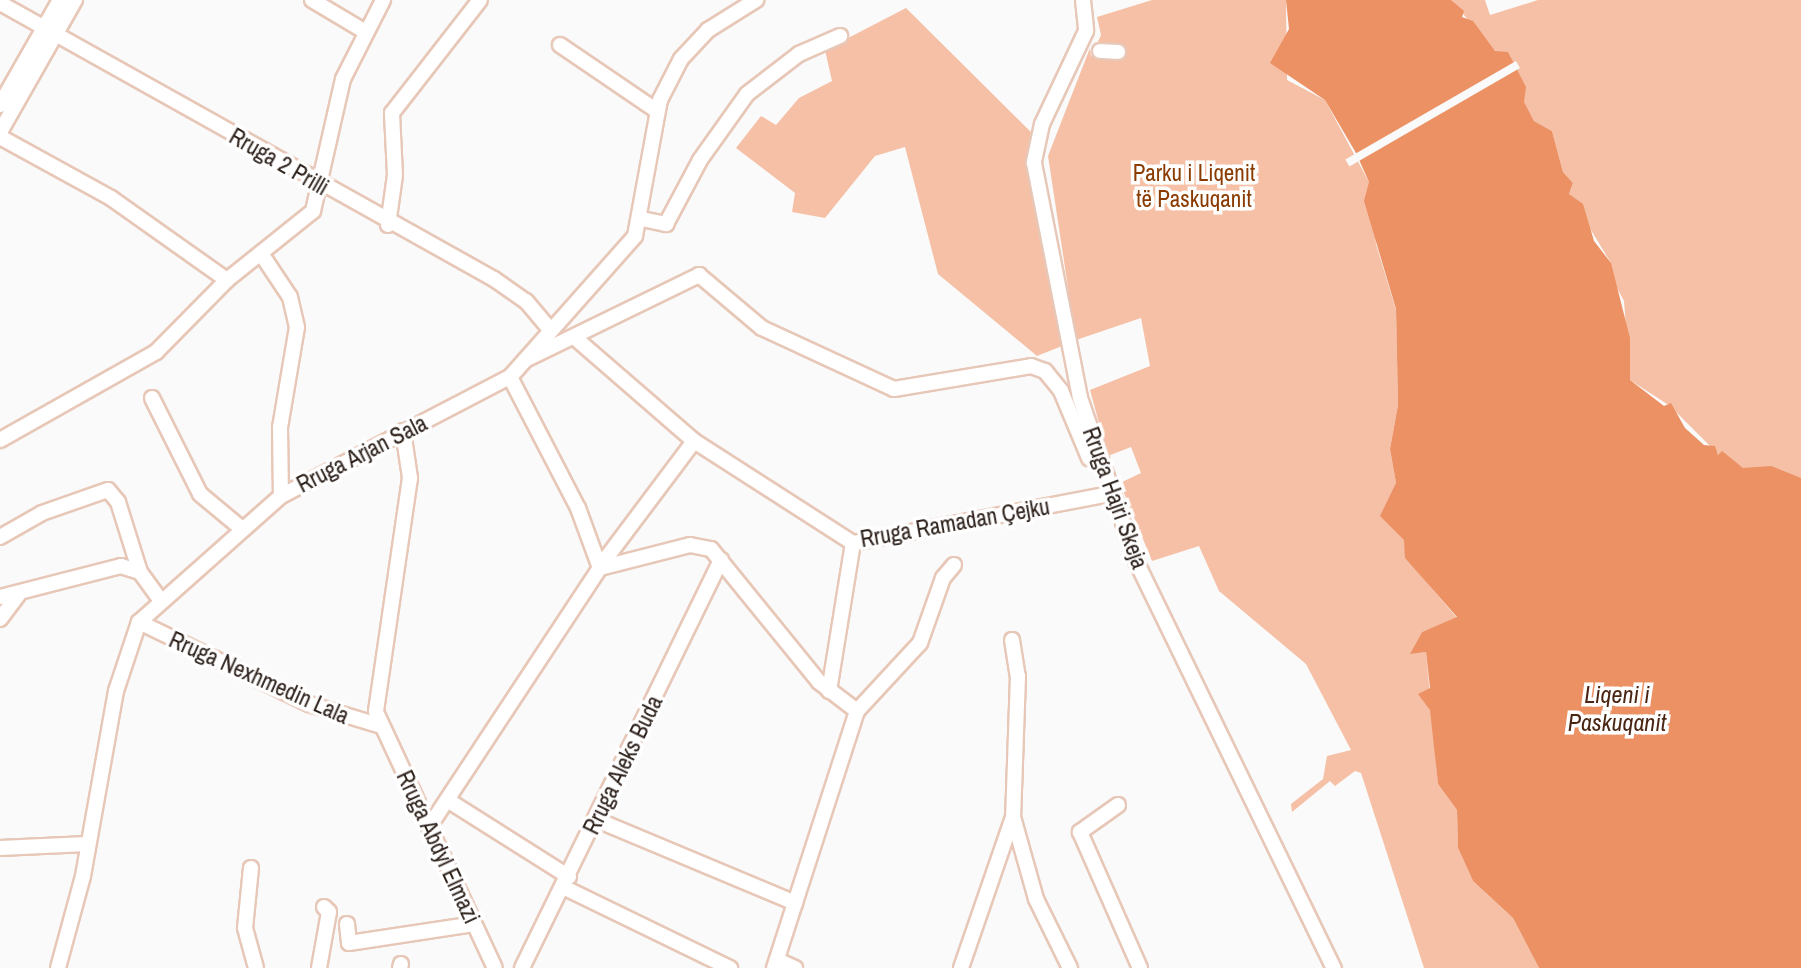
<!DOCTYPE html>
<html>
<head>
<meta charset="utf-8">
<style>
  body { margin:0 }
  #map { position:relative; width:1801px; height:968px; overflow:hidden; background:#fafafa; font-family:"Archivo Narrow",sans-serif }
  div>[style] { position:absolute }
  .green>* { inset:0; background:#f5c0a6 }
  .water>* { inset:0; background:#eb9164 }
  .pier>* { inset:0; background:#fafafa; transform-origin:0 0 }
  .roads { filter:drop-shadow(2px 0 #e7c7b7) drop-shadow(-2px 0 #e7c7b7) drop-shadow(0 2px #e7c7b7) drop-shadow(0 -2px #e7c7b7) }
  .minor>* { height:14px; margin:-7px; padding:0 7px; transform-origin:7px; border-radius:7px; background:#fff }
  span { translate:-50% -50%; white-space:nowrap; text-align:center; line-height:1.15; -webkit-text-stroke:7px #fff; paint-order:stroke }
  .street-label { font-size:23px; color:#2d211b }
  .park-label { font-size:23px; color:#8a3b01 }
  .water-label { font-size:24px; color:#492512; font-style:italic }
</style>
</head>
<body>
<div id="map">
  <div class="green">
    <i style="clip-path:polygon(1152px 0,1286px 0,1287px 80px,1325px 100px,1369px 182px,1376px 244px,1396px 310px,1398px 405px,1390px 449px,1396px 483px,1389px 505px,1408px 548px,1406px 558px,1457px 618px,1422px 632px,1411px 653px,1426px 652px,1438px 784px,1457px 810px,1458px 848px,1473px 881px,1513px 918px,1539px 968px,1424px 968px,1361px 773px,1355px 771px,1335px 786px,1330px 781px,1292px 812px,1291px 804px,1323px 779px,1327px 756px,1351px 750px,1306px 664px,1219px 591px,1199px 546px,1152px 561px,1120px 483px,1141px 473px,1131px 447px,1108px 456px,1090px 390px,1150px 366px,1141px 318px,1076px 340px,1048px 156px,1090px 48px,1091px 57px,1101px 35px,1097px 17px)"></i>
    <i style="clip-path:polygon(1451px 0,1485px 0,1490px 15px,1538px 0,1801px 0,1801px 478px,1743px 468px,1719px 455px,1670px 406px,1630px 380px,1624px 301px,1610px 275px,1611px 263px,1569px 194px,1573px 183px,1563px 172px,1552px 131px,1534px 121px,1495px 51px)"></i>
    <i style="clip-path:polygon(906px 8px,1034px 135px,1030px 161px,1062px 346px,1037px 356px,938px 274px,905px 147px,875px 156px,825px 218px,792px 212px,795px 193px,736px 148px,761px 116px,776px 125px,799px 98px,832px 81px,825px 50px)"></i>
  </div>
  <div class="water">
    <i style="clip-path:polygon(1286px 0,1451px 0,1464px 11px,1462px 17px,1473px 21px,1495px 51px,1508px 52px,1526px 87px,1524px 102px,1534px 121px,1552px 131px,1563px 172px,1573px 183px,1569px 194px,1583px 204px,1594px 241px,1611px 263px,1630px 338px,1630px 380px,1664px 406px,1671px 403px,1685px 428px,1704px 445px,1715px 446px,1718px 455px,1722px 451px,1743px 468px,1771px 466px,1801px 478px,1801px 968px,1539px 968px,1513px 918px,1473px 881px,1458px 848px,1457px 810px,1438px 784px,1430px 710px,1418px 694px,1430px 688px,1426px 652px,1410px 654px,1422px 632px,1457px 617px,1405px 558px,1404px 540px,1380px 516px,1396px 483px,1390px 449px,1398px 405px,1396px 309px,1364px 201px,1369px 182px,1356px 153px,1325px 100px,1270px 63px,1289px 29px)"></i>
  </div>
  <div class="pier">
    <i style="left:1516px;top:61px;width:8px;height:197px;rotate:60deg"></i>
  </div>
  <div class="roads">
    <div class="minor">
      <i style="left:312px;top:0;width:61px;rotate:30.8deg"></i>
      <i style="left:1083px;top:0;width:31px;rotate:84deg"></i>
      <i style="left:1086px;top:31px;width:103px;rotate:115.3deg"></i>
      <i style="left:1042px;top:124px;width:40px;rotate:102deg"></i>
      <i style="left:1034px;top:163px;width:239px;rotate:78.9deg"></i>
      <i style="left:1080px;top:398px;width:172px;rotate:71deg"></i>
      <i style="left:1136px;top:561px;width:453px;rotate:64.1deg"></i>
      <i style="left:0;top:3px;width:566px;rotate:29.19deg"></i>
      <i style="left:494px;top:279px;width:39px;rotate:35deg"></i>
      <i style="left:526px;top:301px;width:38px;rotate:50deg"></i>
      <i style="left:560px;top:45px;width:117px;rotate:34.2deg"></i>
      <i style="left:1100px;top:51px;width:18px;rotate:3deg"></i>
      <i style="left:0;top:105px;width:121px;rotate:-60.3deg"></i>
      <i style="left:0;top:132px;width:152px;rotate:-60.4deg"></i>
      <i style="left:0;top:137px;width:127px;rotate:28.8deg"></i>
      <i style="left:111px;top:198px;width:142px;rotate:35.3deg"></i>
      <i style="left:642px;top:219px;width:25px;rotate:12deg"></i>
      <i style="left:666px;top:224px;width:72px;rotate:-62deg"></i>
      <i style="left:700px;top:160px;width:81px;rotate:-54.5deg"></i>
      <i style="left:747px;top:94px;width:66px;rotate:-37.6deg"></i>
      <i style="left:799px;top:54px;width:45px;rotate:-23.7deg"></i>
      <i style="left:388px;top:225px;width:50px;rotate:-82deg"></i>
      <i style="left:395px;top:175px;width:62px;rotate:-92.8deg"></i>
      <i style="left:392px;top:113px;width:143px;rotate:-52.1deg"></i>
      <i style="left:262px;top:255px;width:50px;rotate:56.3deg"></i>
      <i style="left:290px;top:297px;width:31px;rotate:77deg"></i>
      <i style="left:297px;top:327px;width:101px;rotate:99.6deg"></i>
      <i style="left:280px;top:427px;width:69px;rotate:89.2deg"></i>
      <i style="left:574px;top:337px;width:159px;rotate:40.9deg"></i>
      <i style="left:694px;top:441px;width:189px;rotate:32.7deg"></i>
      <i style="left:853px;top:543px;width:263px;rotate:-10.8deg"></i>
      <i style="left:525px;top:360px;width:194px;rotate:-26deg"></i>
      <i style="left:699px;top:275px;width:82px;rotate:40.1deg"></i>
      <i style="left:762px;top:328px;width:145px;rotate:24.8deg"></i>
      <i style="left:894px;top:389px;width:139px;rotate:-9.5deg"></i>
      <i style="left:1031px;top:366px;width:15px;rotate:20deg"></i>
      <i style="left:1045px;top:371px;width:26px;rotate:51deg"></i>
      <i style="left:1061px;top:391px;width:73px;rotate:67.3deg"></i>
      <i style="left:510px;top:377px;width:148px;rotate:62.6deg"></i>
      <i style="left:578px;top:508px;width:64px;rotate:69.9deg"></i>
      <i style="left:600px;top:568px;width:93px;rotate:-14.3deg"></i>
      <i style="left:690px;top:545px;width:21px;rotate:11deg"></i>
      <i style="left:711px;top:549px;width:171px;rotate:50.9deg"></i>
      <i style="left:819px;top:682px;width:48px;rotate:37.3deg"></i>
      <i style="left:152px;top:398px;width:107px;rotate:63.4deg"></i>
      <i style="left:200px;top:494px;width:53px;rotate:39.7deg"></i>
      <i style="left:403px;top:431px;width:48px;rotate:81.5deg"></i>
      <i style="left:410px;top:478px;width:236px;rotate:98.3deg"></i>
      <i style="left:376px;top:712px;width:282px;rotate:65.1deg"></i>
      <i style="left:0;top:440px;width:179px;rotate:-29.4deg"></i>
      <i style="left:156px;top:352px;width:101px;rotate:-45.4deg"></i>
      <i style="left:227px;top:280px;width:110px;rotate:-38.7deg"></i>
      <i style="left:313px;top:211px;width:135px;rotate:-77.2deg"></i>
      <i style="left:343px;top:79px;width:89px;rotate:-63.1deg"></i>
      <i style="left:0;top:537px;width:48px;rotate:-29.7deg"></i>
      <i style="left:42px;top:513px;width:70px;rotate:-19.2deg"></i>
      <i style="left:108px;top:490px;width:16px;rotate:50deg"></i>
      <i style="left:118px;top:502px;width:73px;rotate:72.6deg"></i>
      <i style="left:0;top:597px;width:125px;rotate:-14.4deg"></i>
      <i style="left:121px;top:566px;width:20px;rotate:18deg"></i>
      <i style="left:140px;top:572px;width:32px;rotate:54deg"></i>
      <i style="left:0;top:619px;width:30px;rotate:-53deg"></i>
      <i style="left:139px;top:622px;width:189px;rotate:25.8deg"></i>
      <i style="left:309px;top:704px;width:75px;rotate:17deg"></i>
      <i style="left:1012px;top:640px;width:36px;rotate:81deg"></i>
      <i style="left:1018px;top:676px;width:141px;rotate:92deg"></i>
      <i style="left:1013px;top:817px;width:85px;rotate:74.3deg"></i>
      <i style="left:1036px;top:899px;width:77px;rotate:63.8deg"></i>
      <i style="left:829px;top:691px;width:150px;rotate:-80.8deg"></i>
      <i style="left:449px;top:801px;width:142px;rotate:32.3deg"></i>
      <i style="left:1118px;top:805px;width:47px;rotate:144.6deg"></i>
      <i style="left:1080px;top:832px;width:149px;rotate:66.2deg"></i>
      <i style="left:597px;top:820px;width:215px;rotate:22.7deg"></i>
      <i style="left:429px;top:827px;width:323px;rotate:-56.6deg"></i>
      <i style="left:607px;top:557px;width:145px;rotate:-53.1deg"></i>
      <i style="left:0;top:848px;width:87px;rotate:-2.6deg"></i>
      <i style="left:251px;top:868px;width:60px;rotate:95.7deg"></i>
      <i style="left:245px;top:928px;width:41px;rotate:74.6deg"></i>
      <i style="left:563px;top:887px;width:186px;rotate:25.9deg"></i>
      <i style="left:347px;top:924px;width:19px;rotate:84deg"></i>
      <i style="left:349px;top:943px;width:126px;rotate:-8.6deg"></i>
      <i style="left:777px;top:960px;width:20px;rotate:24deg"></i>
      <i style="left:58px;top:968px;width:95px;rotate:-74.8deg"></i>
      <i style="left:83px;top:876px;width:188px;rotate:-79.9deg"></i>
      <i style="left:116px;top:691px;width:73px;rotate:-71.6deg"></i>
      <i style="left:139px;top:622px;width:190px;rotate:-41.6deg"></i>
      <i style="left:281px;top:496px;width:258px;rotate:-27.5deg"></i>
      <i style="left:510px;top:377px;width:188px;rotate:-48.4deg"></i>
      <i style="left:635px;top:236px;width:138px;rotate:-79.6deg"></i>
      <i style="left:660px;top:100px;width:46px;rotate:-62.9deg"></i>
      <i style="left:681px;top:59px;width:40px;rotate:-47deg"></i>
      <i style="left:708px;top:30px;width:57px;rotate:-32deg"></i>
      <i style="left:319px;top:968px;width:57px;rotate:-79.9deg"></i>
      <i style="left:329px;top:912px;width:7px;rotate:-135deg"></i>
      <i style="left:400px;top:968px;width:4px;rotate:-76deg"></i>
      <i style="left:522px;top:968px;width:454px;rotate:-64deg"></i>
      <i style="left:774px;top:968px;width:270px;rotate:-72.1deg"></i>
      <i style="left:857px;top:711px;width:93px;rotate:-47.2deg"></i>
      <i style="left:920px;top:643px;width:69px;rotate:-70.5deg"></i>
      <i style="left:943px;top:578px;width:17px;rotate:-50deg"></i>
      <i style="left:961px;top:968px;width:160px;rotate:-71deg"></i>
    </div>
  </div>
  <div class="street-label">
    <span style="left:279px;top:162px;rotate:30deg">Rruga 2 Prilli</span>
    <span style="left:362px;top:454px;rotate:-27deg">Rruga Arjan Sala</span>
    <span style="left:1115px;top:498px;rotate:70deg">Rruga Hajri Skeja</span>
    <span style="left:955px;top:523px;rotate:-10deg">Rruga Ramadan Çejku</span>
    <span style="left:259px;top:678px;rotate:24deg">Rruga Nexhmedin Lala</span>
    <span style="left:623px;top:765px;rotate:-64deg">Rruga Aleks Buda</span>
    <span style="left:438px;top:847px;rotate:65deg">Rruga Abdyl Elmazi</span>
  </div>
  <div class="park-label">
    <span style="left:1194px;top:186px">Parku i Liqenit<br>të Paskuqanit</span>
  </div>
  <div class="water-label">
    <span style="left:1617px;top:709px">Liqeni i<br>Paskuqanit</span>
  </div>
</div>
</body>
</html>
